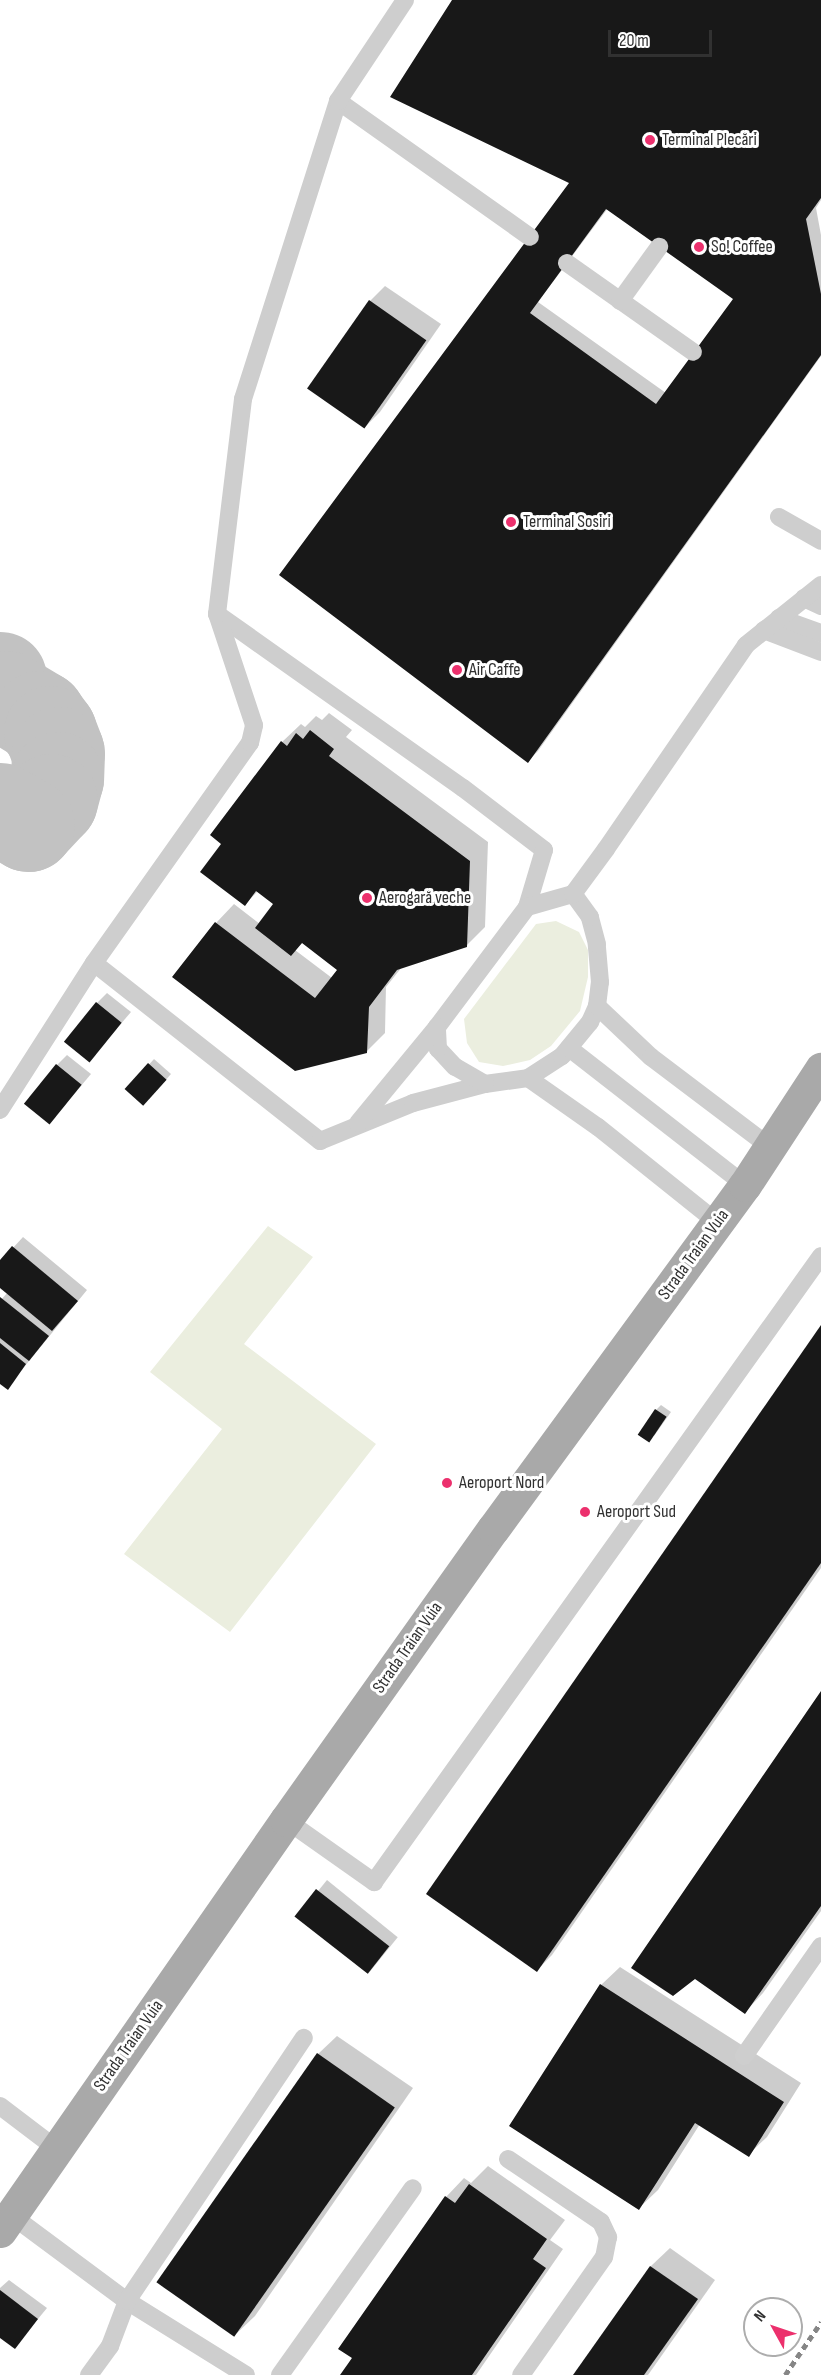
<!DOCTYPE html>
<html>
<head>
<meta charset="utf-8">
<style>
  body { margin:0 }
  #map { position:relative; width:821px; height:2375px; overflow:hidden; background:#fff; font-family:"Sofia Sans Condensed",sans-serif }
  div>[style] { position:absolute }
  .green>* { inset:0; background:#ebeedf }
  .shadow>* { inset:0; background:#0003; transform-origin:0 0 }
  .taxiway>* { height:93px; margin:-46.5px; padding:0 46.5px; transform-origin:46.5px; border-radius:46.5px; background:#c2c2c2 }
  .building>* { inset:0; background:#181818; transform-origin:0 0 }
  .service>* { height:18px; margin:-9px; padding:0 9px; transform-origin:9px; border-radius:9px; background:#cecece }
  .primary>* { height:33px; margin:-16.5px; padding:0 16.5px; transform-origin:16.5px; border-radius:16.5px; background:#a9a9a9 }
  .rail>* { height:4.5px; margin-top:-2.25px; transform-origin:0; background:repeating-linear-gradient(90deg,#868686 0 6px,transparent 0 10.5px) }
  .dots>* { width:16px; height:16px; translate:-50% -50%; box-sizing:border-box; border:3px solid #fff; border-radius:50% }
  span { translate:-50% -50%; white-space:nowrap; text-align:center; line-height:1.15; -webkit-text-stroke:6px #fff; paint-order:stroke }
  .poi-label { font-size:18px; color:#313131 }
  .left { translate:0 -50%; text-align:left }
  .street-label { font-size:18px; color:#313131 }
  .north { position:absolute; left:743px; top:2297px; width:60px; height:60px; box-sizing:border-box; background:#fff; border:2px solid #adadad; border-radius:50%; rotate:310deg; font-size:16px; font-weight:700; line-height:24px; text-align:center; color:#313131 }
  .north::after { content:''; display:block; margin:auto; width:21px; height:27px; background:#ec306d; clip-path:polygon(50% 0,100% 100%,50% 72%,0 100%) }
  .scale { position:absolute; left:608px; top:30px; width:104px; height:27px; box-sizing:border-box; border:3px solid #313131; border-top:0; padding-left:8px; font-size:18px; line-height:21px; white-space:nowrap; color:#313131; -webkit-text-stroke:4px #fff; paint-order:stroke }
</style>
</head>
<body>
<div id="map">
  <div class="green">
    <i style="clip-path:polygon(556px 921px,579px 932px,588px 950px,588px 977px,580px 1011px,551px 1046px,530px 1060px,503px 1066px,479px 1062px,467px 1043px,464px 1019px,536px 924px)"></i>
    <i style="clip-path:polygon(268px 1226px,313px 1257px,244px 1344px,376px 1444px,230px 1632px,124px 1554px,222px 1429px,150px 1372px)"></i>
  </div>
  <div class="shadow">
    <i style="clip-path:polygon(evenodd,453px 0,821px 0,821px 200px,816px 208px,821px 235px,821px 356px,538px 751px,528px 761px,281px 575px,571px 182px,453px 0,608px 208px,735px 298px,666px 393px,538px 302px,608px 208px)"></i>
    <i style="clip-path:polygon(385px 286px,441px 324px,380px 412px,365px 427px,370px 301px)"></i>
    <i style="clip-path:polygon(evenodd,329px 713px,352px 730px,346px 737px,488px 842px,485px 927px,466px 946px,402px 967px,386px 987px,385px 1033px,366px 1052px,174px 977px,216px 923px,234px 904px,260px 924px,275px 904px,258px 891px,245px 904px,223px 843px,282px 742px,301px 724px,305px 727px,316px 716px,322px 720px,329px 713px,303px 942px,339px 969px,332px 978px,295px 950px,303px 942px)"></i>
    <i style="clip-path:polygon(107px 993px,131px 1012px,89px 1061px,97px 1003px)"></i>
    <i style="clip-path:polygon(67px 1055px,91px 1074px,59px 1112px,57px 1065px)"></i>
    <i style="clip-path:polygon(154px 1059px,171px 1074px,149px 1099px,127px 1089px)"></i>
    <i style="clip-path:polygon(23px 1237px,87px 1290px,7px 1388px,0 1382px,0 1301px,8px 1292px,0 1286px,0 1262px)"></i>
    <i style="clip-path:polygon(821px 1327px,821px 1568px,552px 1955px,537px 1970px)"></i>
    <i style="clip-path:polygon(661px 1405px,671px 1412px,654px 1436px,656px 1410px)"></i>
    <i style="clip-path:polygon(821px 1693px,821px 1911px,763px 1993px,745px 2012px)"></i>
    <i style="left:327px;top:1880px;width:91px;height:47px;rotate:39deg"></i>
    <i style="clip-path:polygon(620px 1967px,801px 2083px,767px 2137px,748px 2155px,700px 2124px,658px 2190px,639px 2208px,601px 1985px)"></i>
    <i style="clip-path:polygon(337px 2036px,413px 2088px,255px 2316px,236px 2334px,318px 2054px)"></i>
    <i style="clip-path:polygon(488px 2166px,565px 2220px,550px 2240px,563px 2249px,476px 2375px,342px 2375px,446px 2197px,464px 2178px,471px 2183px)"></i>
    <i style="clip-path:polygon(670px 2248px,715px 2280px,648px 2375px,575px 2375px,651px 2266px)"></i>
    <i style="clip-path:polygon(9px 2280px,47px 2308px,15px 2347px,0 2336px,0 2288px)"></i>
  </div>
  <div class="taxiway">
    <i style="left:0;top:678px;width:20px;rotate:72deg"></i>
    <i style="left:6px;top:697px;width:39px;rotate:31deg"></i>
    <i style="left:39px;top:717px;width:19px;rotate:54deg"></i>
    <i style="left:50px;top:732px;width:22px;rotate:69deg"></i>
    <i style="left:58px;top:753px;width:25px;rotate:92deg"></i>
    <i style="left:57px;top:778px;width:23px;rotate:105deg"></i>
    <i style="left:51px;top:800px;width:34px;rotate:133deg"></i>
    <i style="left:28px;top:825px;width:32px;rotate:-150deg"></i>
  </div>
  <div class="building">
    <i style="clip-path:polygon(evenodd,452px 0,821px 0,821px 198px,806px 219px,821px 294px,821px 355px,528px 763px,279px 575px,569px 183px,390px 97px,452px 0,606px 209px,733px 299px,656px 404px,530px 313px,606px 209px)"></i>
    <i style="left:369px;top:300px;width:70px;height:108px;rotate:35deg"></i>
    <i style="clip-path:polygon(310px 730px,334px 749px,329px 756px,470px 861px,467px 947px,397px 970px,369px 1007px,367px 1053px,295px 1071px,172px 977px,215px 922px,315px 998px,337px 970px,302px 943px,291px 956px,255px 928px,273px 904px,256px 891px,245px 906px,200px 872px,221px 844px,210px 835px,281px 741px,287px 746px,296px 733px,303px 739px)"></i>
    <i style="left:96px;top:1002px;width:33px;height:51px;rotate:39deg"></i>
    <i style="left:148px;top:1063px;width:25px;height:35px;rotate:42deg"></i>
    <i style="left:56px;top:1064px;width:33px;height:51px;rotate:39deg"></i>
    <i style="clip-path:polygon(12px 1246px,78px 1301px,52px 1331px,0 1288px,0 1260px)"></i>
    <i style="clip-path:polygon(0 1297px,49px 1336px,29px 1361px,0 1338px)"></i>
    <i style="clip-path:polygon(821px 1325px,821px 1563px,537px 1972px,426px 1894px)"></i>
    <i style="clip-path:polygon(0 1343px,26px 1364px,8px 1390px,0 1384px)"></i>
    <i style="left:655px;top:1409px;width:14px;height:31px;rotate:34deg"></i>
    <i style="clip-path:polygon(821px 1691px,821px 1906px,745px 2014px,695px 1979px,673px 1996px,631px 1968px)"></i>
    <i style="left:316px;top:1889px;width:93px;height:35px;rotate:38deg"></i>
    <i style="clip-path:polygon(600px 1984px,784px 2102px,749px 2157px,695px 2123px,639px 2210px,509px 2126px)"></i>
    <i style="left:317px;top:2053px;width:95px;height:280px;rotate:35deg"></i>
    <i style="clip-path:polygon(469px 2184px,547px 2239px,533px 2259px,546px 2268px,472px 2375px,340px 2375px,352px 2358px,338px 2349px,445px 2196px,455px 2203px)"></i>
    <i style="clip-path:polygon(650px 2266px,698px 2299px,644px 2375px,573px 2375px)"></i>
    <i style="clip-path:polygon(0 2290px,38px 2319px,15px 2349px,0 2338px)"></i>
  </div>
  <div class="service">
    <i style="left:338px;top:101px;width:235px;rotate:35.3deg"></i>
    <i style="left:567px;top:263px;width:154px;rotate:35.2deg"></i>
    <i style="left:620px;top:301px;width:67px;rotate:-54.2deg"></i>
    <i style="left:779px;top:517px;width:48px;rotate:29.7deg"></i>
    <i style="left:804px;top:598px;width:19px;rotate:25deg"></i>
    <i style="left:217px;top:614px;width:301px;rotate:35.3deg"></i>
    <i style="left:463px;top:788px;width:102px;rotate:37.4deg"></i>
    <i style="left:544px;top:850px;width:59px;rotate:106.6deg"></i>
    <i style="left:779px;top:618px;width:45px;rotate:19.7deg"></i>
    <i style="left:764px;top:630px;width:61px;rotate:21.1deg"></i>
    <i style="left:94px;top:963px;width:288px;rotate:38.2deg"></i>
    <i style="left:320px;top:1141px;width:100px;rotate:-22.2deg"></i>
    <i style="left:413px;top:1103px;width:74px;rotate:-14.8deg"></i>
    <i style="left:485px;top:1084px;width:43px;rotate:-7.9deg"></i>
    <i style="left:528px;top:1078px;width:40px;rotate:-32.9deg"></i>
    <i style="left:562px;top:1056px;width:44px;rotate:-50.5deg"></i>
    <i style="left:590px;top:1022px;width:17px;rotate:-66deg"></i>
    <i style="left:597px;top:1006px;width:24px;rotate:-83deg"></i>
    <i style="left:600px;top:982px;width:38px;rotate:-95deg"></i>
    <i style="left:597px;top:944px;width:28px;rotate:-105deg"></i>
    <i style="left:590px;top:917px;width:29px;rotate:-126deg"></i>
    <i style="left:597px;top:1006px;width:74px;rotate:43.4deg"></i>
    <i style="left:651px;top:1057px;width:149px;rotate:37.1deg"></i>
    <i style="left:569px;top:1048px;width:223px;rotate:37.9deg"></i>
    <i style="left:528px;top:1078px;width:85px;rotate:35deg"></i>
    <i style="left:598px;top:1127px;width:154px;rotate:38.7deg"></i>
    <i style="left:485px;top:1084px;width:34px;rotate:-150deg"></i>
    <i style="left:455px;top:1067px;width:25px;rotate:-133deg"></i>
    <i style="left:438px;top:1049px;width:22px;rotate:-93deg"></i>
    <i style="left:437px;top:1027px;width:150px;rotate:-53.1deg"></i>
    <i style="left:527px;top:907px;width:48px;rotate:-15.8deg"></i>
    <i style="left:573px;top:894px;width:56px;rotate:-53.7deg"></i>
    <i style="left:606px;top:849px;width:247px;rotate:-55.5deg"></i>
    <i style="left:746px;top:645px;width:96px;rotate:-38.7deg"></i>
    <i style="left:0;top:1110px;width:174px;rotate:-57.4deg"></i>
    <i style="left:94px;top:963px;width:270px;rotate:-54.7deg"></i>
    <i style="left:250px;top:743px;width:18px;rotate:-77deg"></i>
    <i style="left:254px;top:725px;width:117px;rotate:-108.4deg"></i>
    <i style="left:217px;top:614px;width:217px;rotate:-83.1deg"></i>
    <i style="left:243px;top:399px;width:313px;rotate:-72.3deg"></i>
    <i style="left:338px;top:101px;width:121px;rotate:-56.4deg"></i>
    <i style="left:358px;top:1123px;width:124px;rotate:-50.5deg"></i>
    <i style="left:286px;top:1820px;width:108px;rotate:35.2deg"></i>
    <i style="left:374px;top:1882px;width:769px;rotate:-54.47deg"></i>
    <i style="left:744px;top:2056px;width:134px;rotate:-55deg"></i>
    <i style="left:0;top:2106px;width:73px;rotate:37.2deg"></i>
    <i style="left:508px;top:2159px;width:112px;rotate:34.1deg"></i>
    <i style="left:601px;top:2222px;width:17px;rotate:65deg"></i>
    <i style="left:608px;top:2237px;width:20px;rotate:101deg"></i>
    <i style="left:604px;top:2257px;width:144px;rotate:125.1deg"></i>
    <i style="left:11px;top:2215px;width:144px;rotate:36.6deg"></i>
    <i style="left:127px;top:2301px;width:140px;rotate:31.9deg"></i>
    <i style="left:89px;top:2375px;width:36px;rotate:-54deg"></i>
    <i style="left:110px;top:2346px;width:48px;rotate:-69.3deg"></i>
    <i style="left:127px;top:2301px;width:317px;rotate:-56.1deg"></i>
    <i style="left:280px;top:2375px;width:229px;rotate:-54.6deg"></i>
  </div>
  <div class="primary">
    <i style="left:0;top:2231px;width:501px;rotate:-55.17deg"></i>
    <i style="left:286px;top:1820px;width:357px;rotate:-54.6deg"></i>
    <i style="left:493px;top:1529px;width:426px;rotate:-53.8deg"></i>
    <i style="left:745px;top:1185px;width:139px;rotate:-56.8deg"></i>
  </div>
  <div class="rail">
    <i style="left:785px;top:2375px;width:64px;rotate:-55.8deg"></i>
  </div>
  <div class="dots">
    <i style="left:650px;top:140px;background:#ec306d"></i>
    <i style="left:699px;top:247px;background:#ec306d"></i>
    <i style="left:511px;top:522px;background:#ec306d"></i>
    <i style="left:457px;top:670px;background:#ec306d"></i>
    <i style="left:367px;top:898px;background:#ec306d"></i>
    <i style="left:447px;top:1483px;background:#ec306d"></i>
    <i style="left:585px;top:1512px;background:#ec306d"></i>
  </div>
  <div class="poi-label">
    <span class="left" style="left:662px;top:140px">Terminal Plecări</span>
    <span class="left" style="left:711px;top:247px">So! Coffee</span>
    <span class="left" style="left:523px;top:522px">Terminal Sosiri</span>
    <span class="left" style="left:469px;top:670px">Air Caffe</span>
    <span class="left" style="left:379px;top:898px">Aerogară veche</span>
    <span class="left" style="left:459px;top:1483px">Aeroport Nord</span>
    <span class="left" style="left:597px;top:1512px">Aeroport Sud</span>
  </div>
  <div class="street-label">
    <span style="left:694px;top:1255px;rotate:-54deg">Strada Traian Vuia</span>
    <span style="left:408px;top:1648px;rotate:-55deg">Strada Traian Vuia</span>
    <span style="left:129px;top:2046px;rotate:-55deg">Strada Traian Vuia</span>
  </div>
  <div class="north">N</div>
  <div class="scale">20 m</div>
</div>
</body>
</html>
